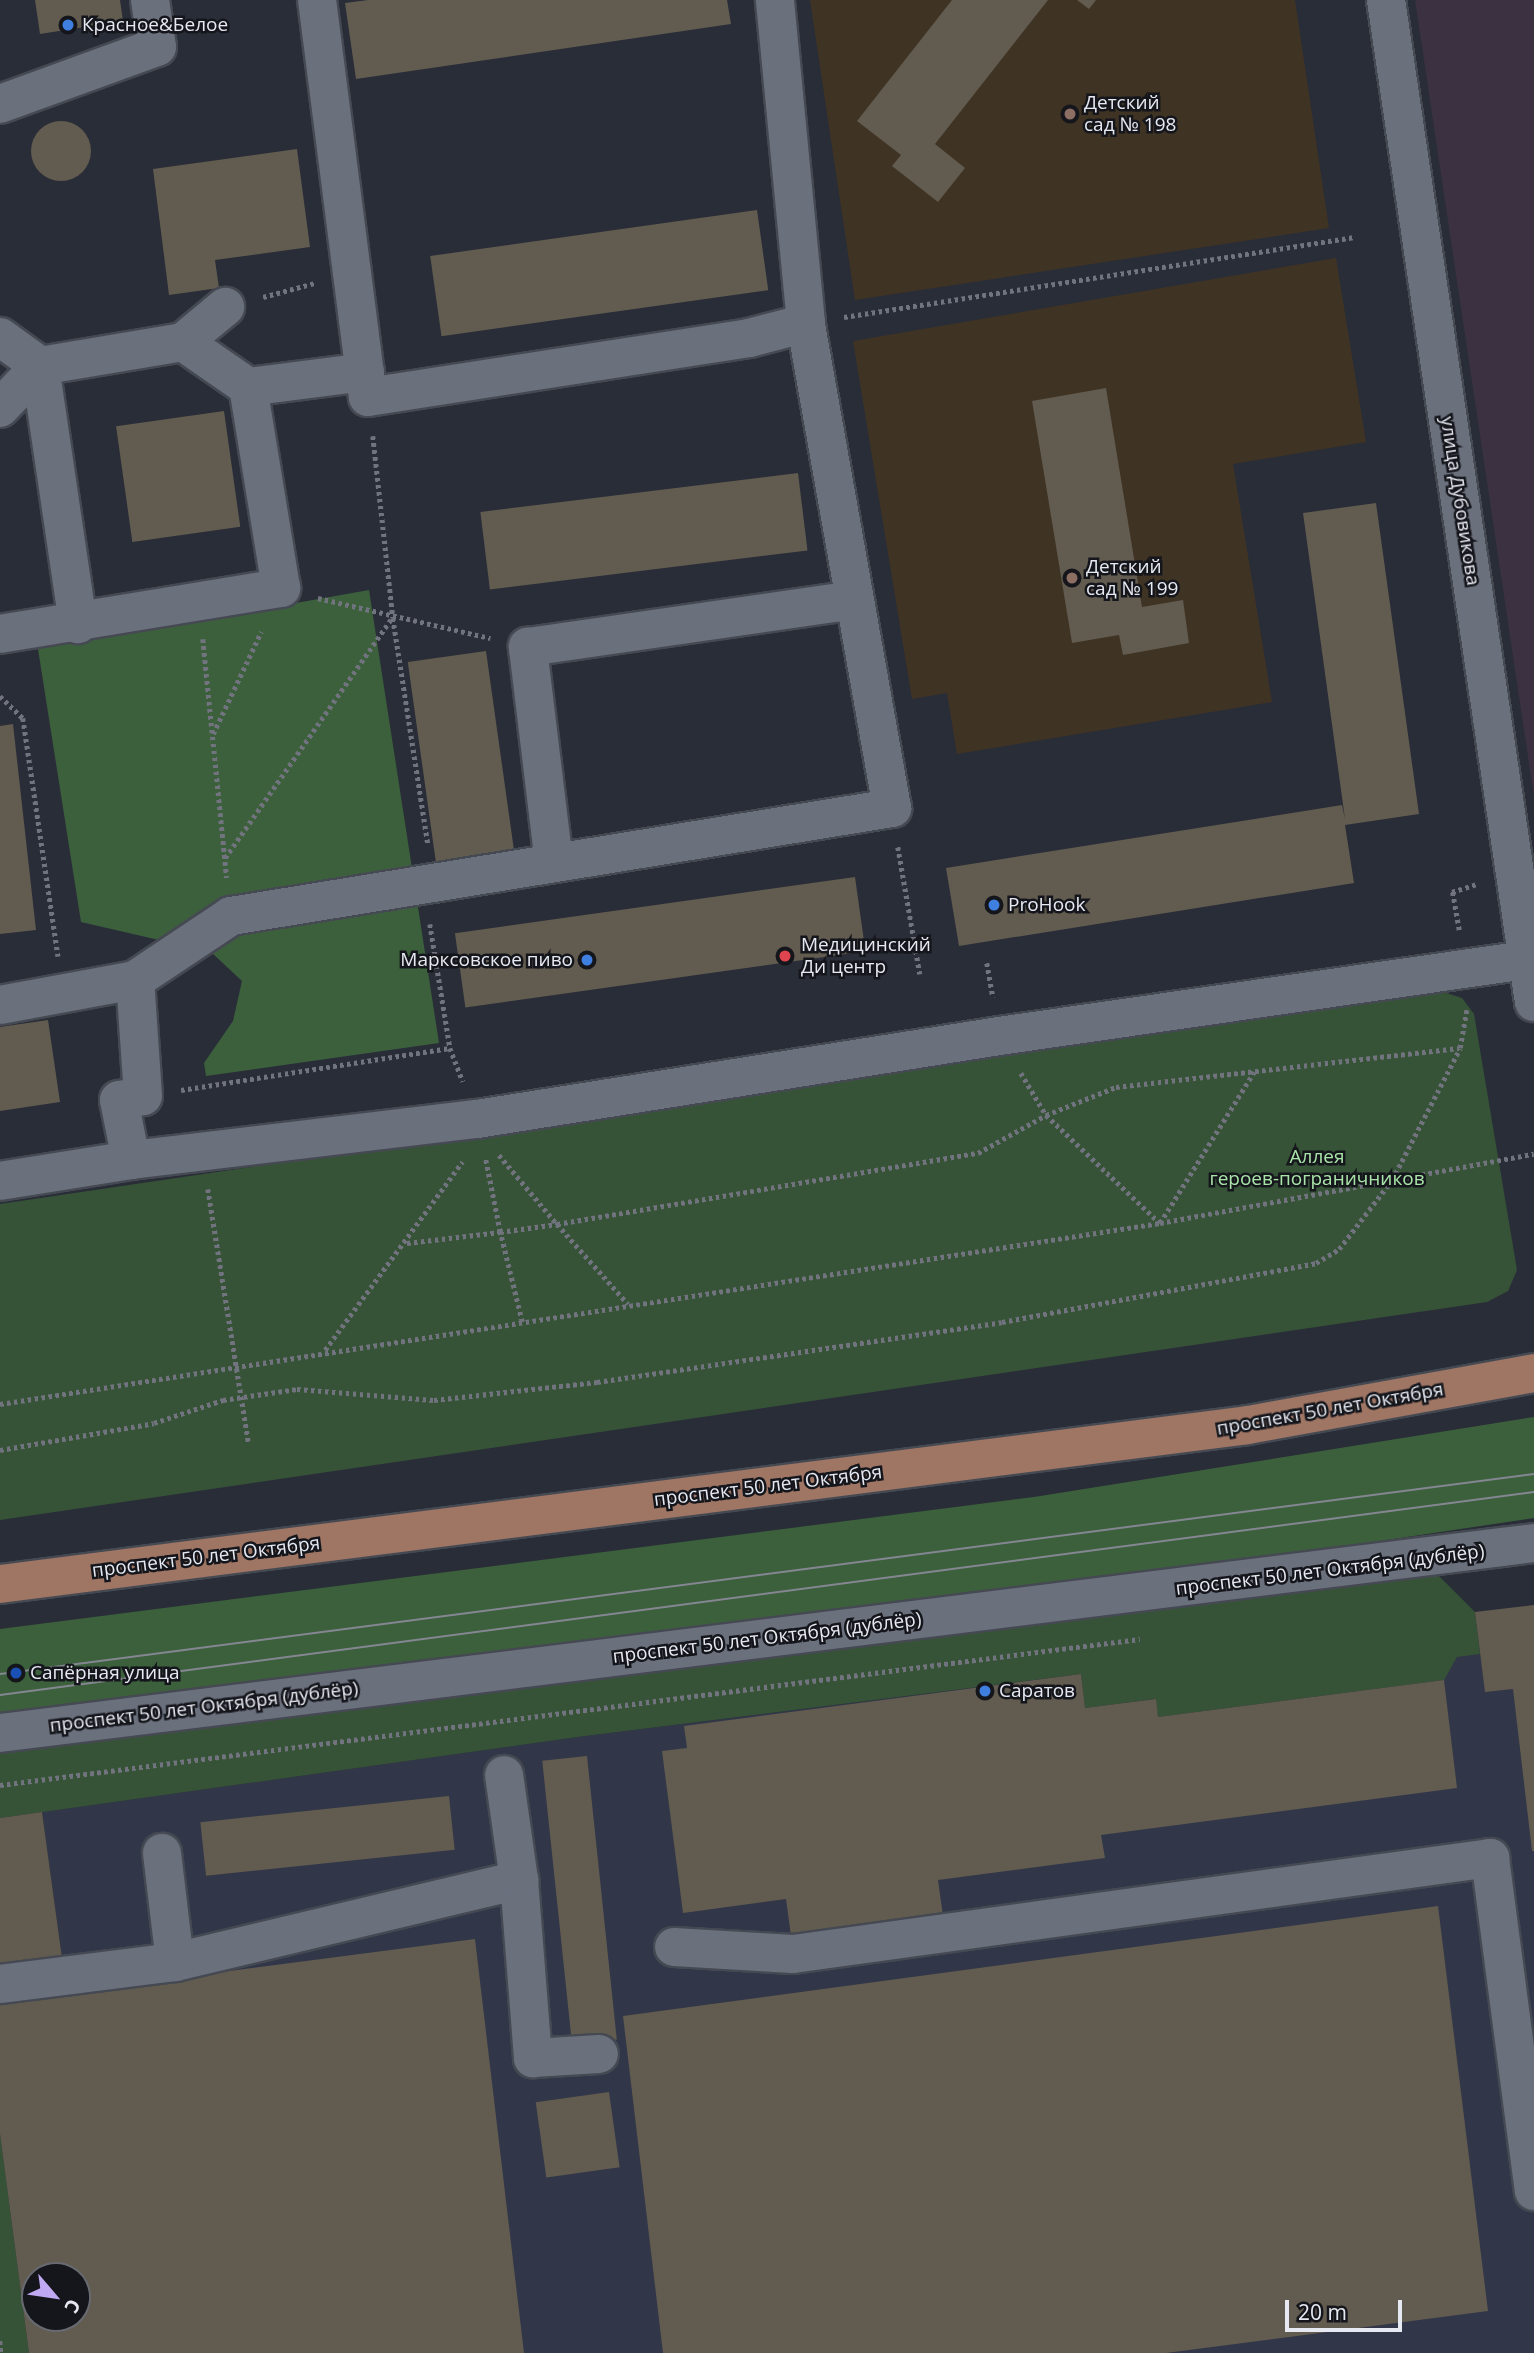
<!DOCTYPE html>
<html>
<head>
<meta charset="utf-8">
<style>
  body { margin:0 }
  #map { position:relative; width:1534px; height:2353px; overflow:hidden; background:#292d38; font-family:"Open Sans",sans-serif }
  div>[style] { position:absolute }
  .commercial>* { inset:0; background:#3b3140 }
  .built>* { inset:0; background:#313748 }
  .education>* { inset:0; background:#3f3324 }
  .green>* { inset:0; background:#375337 }
  .forest>* { inset:0; background:#3c603c }
  .building>* { inset:0; background:#625b4f; transform-origin:0 0 }
  .round { border-radius:50% }
  .path>* { height:4.5px; margin-top:-2.25px; transform-origin:0; background:repeating-linear-gradient(90deg,#71747e 0 3.5px,transparent 0 7px) }
  .roads { filter:drop-shadow(2px 0 #454952) drop-shadow(-2px 0 #454952) drop-shadow(0 2px #454952) drop-shadow(0 -2px #454952) }
  .minor>* { height:38px; margin:-19px; padding:0 19px; transform-origin:19px; border-radius:19px; background:#6b707d }
  .major>* { height:38px; margin:-19px; padding:0 19px; transform-origin:19px; border-radius:19px; background:#9f7564 }
  .tram>* { height:2px; margin:-1px; padding:0 1px; transform-origin:1px; border-radius:1px; background:#848791 }
  .dots>* { width:19px; height:19px; translate:-50% -50%; box-sizing:border-box; border:4px solid #14161b; border-radius:50% }
  span { translate:-50% -50%; white-space:nowrap; text-align:center; line-height:1.15; -webkit-text-stroke:5px #14161b; paint-order:stroke }
  .poi-label { font-size:19px; color:#e6e9f1 }
  .left { translate:0 -50%; text-align:left }
  .right { translate:-100% -50%; text-align:right }
  .street-label { font-size:19px; color:#e6e9f1 }
  .park-label { font-size:19px; color:#a9e4a9 }
  .north { position:absolute; left:21px; top:2262px; width:70px; height:70px; box-sizing:border-box; background:#14161b; border:2px solid #686a71; border-radius:50%; rotate:119deg; font-size:19px; font-weight:700; line-height:28px; text-align:center; color:#e6e9f1 }
  .north::after { content:''; display:block; margin:auto; width:24px; height:32px; background:#c0a8f3; clip-path:polygon(50% 0,100% 100%,50% 72%,0 100%) }
  .scale { position:absolute; left:1285px; top:2300px; width:117px; height:32px; box-sizing:border-box; border:4px solid #e6e9f1; border-top:0; padding-left:9px; font-size:21px; line-height:24px; white-space:nowrap; color:#e6e9f1; -webkit-text-stroke:5px #14161b; paint-order:stroke }
</style>
</head>
<body>
<div id="map">
  <div class="commercial">
    <i style="clip-path:polygon(1415px 0,1534px 0,1534px 797px)"></i>
  </div>
  <div class="built">
    <i style="clip-path:polygon(evenodd,1534px 1605px,1534px 2353px,29px 2353px,0 2134px,0 1966px,62px 1958px,42px 1812px,585px 1736px,1081px 1674px,1085px 1708px,1156px 1699px,1158px 1717px,1443px 1680px,1457px 1657px,1480px 1653px,1475px 1612px,1534px 1605px,35px 2276px,77px 2276px,77px 2318px,35px 2318px,35px 2276px)"></i>
  </div>
  <div class="education">
    <i style="clip-path:polygon(810px 0,1295px 0,1329px 228px,855px 300px)"></i>
    <i style="clip-path:polygon(1336px 258px,1366px 442px,1233px 464px,1272px 702px,957px 754px,947px 693px,912px 699px,853px 341px)"></i>
  </div>
  <div class="green">
    <i style="clip-path:polygon(1440px 991px,1462px 998px,1474px 1014px,1517px 1270px,1508px 1291px,1487px 1302px,0 1520px,0 1204px)"></i>
    <i style="clip-path:polygon(1431px 1568px,1475px 1612px,1480px 1654px,1457px 1657px,1444px 1680px,1158px 1717px,1155px 1699px,1085px 1708px,1081px 1674px,585px 1736px,0 1818px,0 1753px)"></i>
    <i style="clip-path:polygon(0 2134px,29px 2353px,0 2353px)"></i>
  </div>
  <div class="forest">
    <i style="clip-path:polygon(369px 590px,439px 1043px,206px 1076px,204px 1063px,233px 1021px,242px 981px,211px 952px,81px 922px,38px 649px)"></i>
    <i style="clip-path:polygon(1534px 1417px,1534px 1518px,1113px 1581px,0 1721px,0 1629px,1034px 1497px)"></i>
  </div>
  <div class="building">
    <i style="clip-path:polygon(35px 0,120px 0,123px 21px,40px 34px)"></i>
    <i style="clip-path:polygon(368px 0,727px 0,731px 24px,356px 79px,345px 3px)"></i>
    <i style="clip-path:polygon(952px 0,1048px 0,935px 144px,965px 168px,938px 202px,892px 166px,901px 155px,857px 121px)"></i>
    <i style="clip-path:polygon(1077px 0,1096px 0,1089px 9px)"></i>
    <i class="round" style="left:31px;top:121px;width:60px;height:60px"></i>
    <i style="clip-path:polygon(297px 149px,310px 247px,215px 260px,219px 288px,169px 295px,153px 169px)"></i>
    <i style="left:757px;top:210px;width:81px;height:330px;rotate:82deg"></i>
    <i style="clip-path:polygon(1106px 388px,1142px 607px,1183px 600px,1189px 643px,1123px 655px,1119px 635px,1072px 643px,1032px 401px)"></i>
    <i style="left:224px;top:411px;width:117px;height:109px;rotate:82deg"></i>
    <i style="left:798px;top:473px;width:78px;height:320px;rotate:83deg"></i>
    <i style="clip-path:polygon(1376px 503px,1419px 814px,1345px 825px,1354px 883px,959px 946px,946px 868px,1342px 805px,1345px 819px,1303px 513px)"></i>
    <i style="left:486px;top:651px;width:211px;height:79px;rotate:82deg"></i>
    <i style="clip-path:polygon(13px 724px,36px 930px,0 934px,0 726px)"></i>
    <i style="left:855px;top:877px;width:75px;height:404px;rotate:82deg"></i>
    <i style="clip-path:polygon(48px 1020px,60px 1102px,0 1111px,0 1027px)"></i>
    <i style="clip-path:polygon(1534px 1605px,1534px 1851px,1532px 1851px,1513px 1689px,1485px 1692px,1475px 1612px)"></i>
    <i style="clip-path:polygon(1081px 1674px,1085px 1708px,1156px 1699px,1158px 1717px,1444px 1680px,1457px 1788px,1101px 1835px,1105px 1858px,938px 1880px,943px 1916px,791px 1936px,786px 1899px,683px 1913px,662px 1751px,687px 1748px,684px 1726px)"></i>
    <i style="left:587px;top:1756px;width:285px;height:45px;rotate:84deg"></i>
    <i style="left:449px;top:1796px;width:54px;height:250px;rotate:84deg"></i>
    <i style="clip-path:polygon(42px 1812px,62px 1958px,0 1966px,0 1818px)"></i>
    <i style="clip-path:polygon(1438px 1906px,1488px 2311px,1166px 2353px,663px 2353px,623px 2016px)"></i>
    <i style="clip-path:polygon(evenodd,475px 1939px,524px 2353px,29px 2353px,0 2134px,0 2001px,475px 1939px,35px 2276px,77px 2276px,77px 2318px,35px 2318px,35px 2276px)"></i>
    <i style="left:609px;top:2092px;width:76px;height:74px;rotate:82deg"></i>
  </div>
  <div class="path">
    <i style="left:263px;top:297px;width:54px;rotate:-15.1deg"></i>
    <i style="left:844px;top:317px;width:517px;rotate:-8.9deg"></i>
    <i style="left:373px;top:436px;width:183px;rotate:83.7deg"></i>
    <i style="left:393px;top:618px;width:228px;rotate:81.2deg"></i>
    <i style="left:318px;top:598px;width:177px;rotate:13.1deg"></i>
    <i style="left:203px;top:639px;width:240px;rotate:84.3deg"></i>
    <i style="left:0;top:696px;width:32px;rotate:44deg"></i>
    <i style="left:23px;top:718px;width:241px;rotate:81.6deg"></i>
    <i style="left:213px;top:734px;width:113px;rotate:-64.8deg"></i>
    <i style="left:898px;top:847px;width:129px;rotate:80.2deg"></i>
    <i style="left:225px;top:858px;width:292px;rotate:-55.2deg"></i>
    <i style="left:430px;top:924px;width:126px;rotate:80.8deg"></i>
    <i style="left:450px;top:1048px;width:36px;rotate:69deg"></i>
    <i style="left:1459px;top:930px;width:39px;rotate:-100deg"></i>
    <i style="left:1452px;top:892px;width:25px;rotate:-18deg"></i>
    <i style="left:987px;top:963px;width:35px;rotate:80deg"></i>
    <i style="left:1021px;top:1073px;width:49px;rotate:59.2deg"></i>
    <i style="left:1046px;top:1115px;width:157px;rotate:43.5deg"></i>
    <i style="left:1160px;top:1223px;width:178px;rotate:-58.1deg"></i>
    <i style="left:181px;top:1090px;width:272px;rotate:-8.9deg"></i>
    <i style="left:499px;top:1155px;width:90px;rotate:50deg"></i>
    <i style="left:557px;top:1224px;width:427px;rotate:-9.6deg"></i>
    <i style="left:978px;top:1153px;width:78px;rotate:-29.2deg"></i>
    <i style="left:1046px;top:1115px;width:75px;rotate:-21.8deg"></i>
    <i style="left:1116px;top:1087px;width:345px;rotate:-6.5deg"></i>
    <i style="left:208px;top:1189px;width:258px;rotate:80.9deg"></i>
    <i style="left:407px;top:1243px;width:94px;rotate:-6.7deg"></i>
    <i style="left:500px;top:1232px;width:76px;rotate:-101.3deg"></i>
    <i style="left:522px;top:1322px;width:93px;rotate:-103.7deg"></i>
    <i style="left:500px;top:1232px;width:58px;rotate:-8deg"></i>
    <i style="left:557px;top:1224px;width:107px;rotate:48.4deg"></i>
    <i style="left:325px;top:1350px;width:233px;rotate:-53.9deg"></i>
    <i style="left:0;top:1404px;width:1174px;rotate:-8.87deg"></i>
    <i style="left:1160px;top:1223px;width:380px;rotate:-10.5deg"></i>
    <i style="left:0;top:1450px;width:156px;rotate:-9.9deg"></i>
    <i style="left:154px;top:1423px;width:73px;rotate:-18.4deg"></i>
    <i style="left:223px;top:1400px;width:75px;rotate:-8.5deg"></i>
    <i style="left:297px;top:1389px;width:137px;rotate:4.6deg"></i>
    <i style="left:434px;top:1400px;width:164px;rotate:-6.3deg"></i>
    <i style="left:597px;top:1382px;width:409px;rotate:-8.4deg"></i>
    <i style="left:1002px;top:1322px;width:319px;rotate:-10.6deg"></i>
    <i style="left:1316px;top:1263px;width:27px;rotate:-31deg"></i>
    <i style="left:1339px;top:1249px;width:87px;rotate:-52.5deg"></i>
    <i style="left:1392px;top:1180px;width:148px;rotate:-62.7deg"></i>
    <i style="left:1460px;top:1048px;width:41px;rotate:-80.1deg"></i>
    <i style="left:0;top:1785px;width:1149px;rotate:-7.3deg"></i>
    <i style="left:0;top:2341px;width:12px;rotate:85deg"></i>
  </div>
  <div class="roads">
    <div class="minor">
      <i style="left:317px;top:0;width:400px;rotate:82.7deg"></i>
      <i style="left:368px;top:397px;width:386px;rotate:-8.8deg"></i>
      <i style="left:749px;top:338px;width:59px;rotate:-14.7deg"></i>
      <i style="left:1386px;top:0;width:1013px;rotate:81.6deg"></i>
      <i style="left:0;top:104px;width:167px;rotate:-20deg"></i>
      <i style="left:157px;top:47px;width:48px;rotate:-98.5deg"></i>
      <i style="left:0;top:337px;width:49px;rotate:35.9deg"></i>
      <i style="left:40px;top:366px;width:261px;rotate:81.6deg"></i>
      <i style="left:183px;top:342px;width:79px;rotate:34.7deg"></i>
      <i style="left:248px;top:387px;width:118px;rotate:-7.3deg"></i>
      <i style="left:0;top:408px;width:58px;rotate:-46.4deg"></i>
      <i style="left:40px;top:366px;width:145px;rotate:-9.5deg"></i>
      <i style="left:183px;top:342px;width:55px;rotate:-39.8deg"></i>
      <i style="left:0;top:634px;width:285px;rotate:-9.3deg"></i>
      <i style="left:281px;top:588px;width:204px;rotate:-99.3deg"></i>
      <i style="left:554px;top:863px;width:218px;rotate:-96.9deg"></i>
      <i style="left:528px;top:647px;width:329px;rotate:-8.2deg"></i>
      <i style="left:0;top:1005px;width:137px;rotate:-10.5deg"></i>
      <i style="left:131px;top:1160px;width:61px;rotate:-101.3deg"></i>
      <i style="left:119px;top:1100px;width:24px;rotate:-9deg"></i>
      <i style="left:143px;top:1096px;width:116px;rotate:-93.9deg"></i>
      <i style="left:135px;top:980px;width:115px;rotate:-33.7deg"></i>
      <i style="left:231px;top:916px;width:670px;rotate:-9.28deg"></i>
      <i style="left:892px;top:808px;width:493px;rotate:-100.1deg"></i>
      <i style="left:806px;top:323px;width:324px;rotate:-95.5deg"></i>
      <i style="left:0;top:1181px;width:133px;rotate:-9.1deg"></i>
      <i style="left:131px;top:1160px;width:348px;rotate:-6.8deg"></i>
      <i style="left:477px;top:1119px;width:529px;rotate:-9.03deg"></i>
      <i style="left:999px;top:1036px;width:532px;rotate:-8.21deg"></i>
      <i style="left:0;top:1733px;width:1546px;rotate:-7.06deg"></i>
      <i style="left:519px;top:1880px;width:179px;rotate:85.5deg"></i>
      <i style="left:533px;top:2058px;width:66px;rotate:-3.5deg"></i>
      <i style="left:674px;top:1947px;width:119px;rotate:3.4deg"></i>
      <i style="left:793px;top:1954px;width:704px;rotate:-7.84deg"></i>
      <i style="left:1490px;top:1858px;width:336px;rotate:82.5deg"></i>
      <i style="left:175px;top:1962px;width:354px;rotate:-13.4deg"></i>
      <i style="left:519px;top:1880px;width:106px;rotate:-98.1deg"></i>
      <i style="left:0;top:1984px;width:176px;rotate:-7.2deg"></i>
      <i style="left:175px;top:1962px;width:110px;rotate:-96.8deg"></i>
    </div>
    <div class="major">
      <i style="left:0;top:1584px;width:1258px;rotate:-7.26deg"></i>
      <i style="left:1248px;top:1425px;width:291px;rotate:-10.3deg"></i>
    </div>
  </div>
  <div class="tram">
    <i style="left:0;top:1674px;width:1547px;rotate:-7.43deg"></i>
    <i style="left:0;top:1695px;width:1547px;rotate:-7.54deg"></i>
  </div>
  <div class="dots">
    <i style="left:68px;top:25px;background:#3f7fe0"></i>
    <i style="left:1070px;top:114px;background:#8d6e63"></i>
    <i style="left:1072px;top:578px;background:#8d6e63"></i>
    <i style="left:994px;top:905px;background:#3f7fe0"></i>
    <i style="left:785px;top:956px;background:#e0444e"></i>
    <i style="left:587px;top:960px;background:#3f7fe0"></i>
    <i style="left:16px;top:1673px;background:#1a4fb4"></i>
    <i style="left:985px;top:1691px;background:#3f7fe0"></i>
  </div>
  <div class="poi-label">
    <span class="left" style="left:82px;top:25px">Красное&amp;Белое</span>
    <span class="left" style="left:1084px;top:114px">Детский<br>сад № 198</span>
    <span class="left" style="left:1086px;top:578px">Детский<br>сад № 199</span>
    <span class="left" style="left:1008px;top:905px">ProHook</span>
    <span class="left" style="left:801px;top:956px">Медицинский<br>Ди центр</span>
    <span class="right" style="left:573px;top:960px">Марксовское пиво</span>
    <span class="left" style="left:30px;top:1673px">Сапёрная улица</span>
    <span class="left" style="left:999px;top:1691px">Саратов</span>
  </div>
  <div class="street-label">
    <span style="left:1460px;top:501px;rotate:81deg">улица Дубовикова</span>
    <span style="left:1330px;top:1409px;rotate:-10deg">проспект 50 лет Октября</span>
    <span style="left:768px;top:1486px;rotate:-7deg">проспект 50 лет Октября</span>
    <span style="left:206px;top:1557px;rotate:-7deg">проспект 50 лет Октября</span>
    <span style="left:1330px;top:1570px;rotate:-7deg">проспект 50 лет Октября (дублёр)</span>
    <span style="left:767px;top:1638px;rotate:-7deg">проспект 50 лет Октября (дублёр)</span>
    <span style="left:204px;top:1707px;rotate:-7deg">проспект 50 лет Октября (дублёр)</span>
  </div>
  <div class="park-label">
    <span style="left:1317px;top:1168px">Аллея<br>героев-пограничников</span>
  </div>
  <div class="north">С</div>
  <div class="scale">20 m</div>
</div>
</body>
</html>
